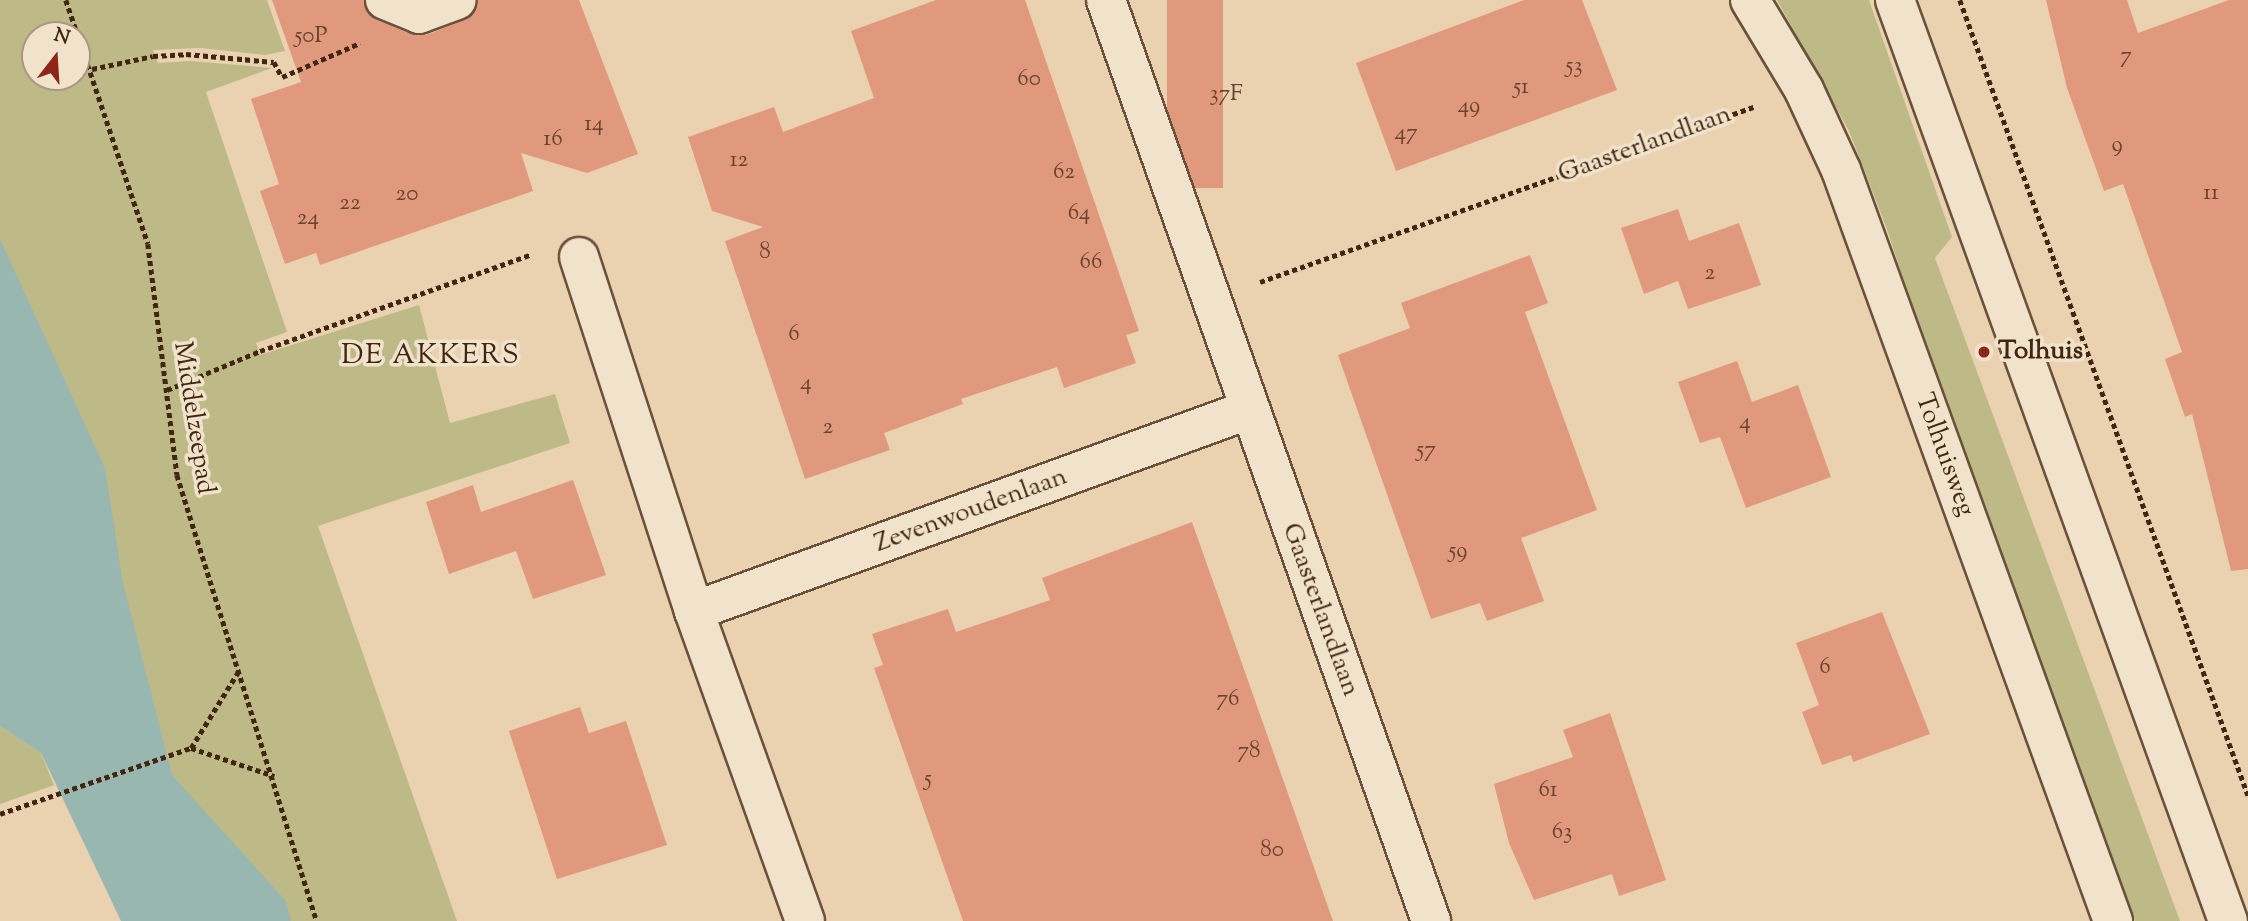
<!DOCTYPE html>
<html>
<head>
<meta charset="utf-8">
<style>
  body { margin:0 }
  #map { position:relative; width:2248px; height:921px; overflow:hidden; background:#ead2b1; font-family:"Sorts Mill Goudy",serif }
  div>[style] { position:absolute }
  .green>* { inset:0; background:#bdba87 }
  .water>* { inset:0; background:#98b7b0 }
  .building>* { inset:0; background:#e0997d; transform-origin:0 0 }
  .path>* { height:4.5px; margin-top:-2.25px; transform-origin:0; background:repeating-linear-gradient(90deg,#412612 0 5px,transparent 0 8.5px) }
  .roads { filter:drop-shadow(2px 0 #6b513a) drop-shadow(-2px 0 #6b513a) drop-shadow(0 2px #6b513a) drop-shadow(0 -2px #6b513a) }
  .street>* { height:38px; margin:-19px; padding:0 19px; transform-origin:19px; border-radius:19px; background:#f1e2cc }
  .secondary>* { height:38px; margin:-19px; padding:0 19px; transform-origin:19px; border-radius:19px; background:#f1e2cc }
  .dots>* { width:19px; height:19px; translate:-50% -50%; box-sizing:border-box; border:4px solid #f1e2cc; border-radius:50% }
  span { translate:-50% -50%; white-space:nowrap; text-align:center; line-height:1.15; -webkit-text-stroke:7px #f1e2cc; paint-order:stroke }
  .number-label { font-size:23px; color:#69432d }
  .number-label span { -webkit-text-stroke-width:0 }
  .street-label { font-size:26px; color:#412612 }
  .poi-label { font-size:26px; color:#412612; font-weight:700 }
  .left { translate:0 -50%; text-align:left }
  .neighbourhood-label { font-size:28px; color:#412612; letter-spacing:2px }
  .north { position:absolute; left:21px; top:21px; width:70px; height:70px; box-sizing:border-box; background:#f1e2cc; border:2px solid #ab9782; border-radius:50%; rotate:17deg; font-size:19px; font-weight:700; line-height:28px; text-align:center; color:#412612 }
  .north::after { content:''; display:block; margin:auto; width:24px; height:32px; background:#8f2418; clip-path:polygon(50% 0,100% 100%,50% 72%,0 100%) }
</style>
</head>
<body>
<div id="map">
  <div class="green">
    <i style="clip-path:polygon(evenodd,0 0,267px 0,285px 51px,265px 55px,201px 48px,153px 50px,158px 63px,191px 61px,272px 68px,206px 92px,287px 332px,256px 343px,260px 355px,419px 305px,450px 423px,555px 394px,570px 443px,318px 526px,457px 921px,135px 921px,0 511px,0 0,35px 35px,77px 35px,77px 77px,35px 77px,35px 35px)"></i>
    <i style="clip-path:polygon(1777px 0,1869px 0,1952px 237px,1935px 258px,2180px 921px,2135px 921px,1960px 457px,1888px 232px,1849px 131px)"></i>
    <i style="clip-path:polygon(0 726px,41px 753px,54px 785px,0 804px)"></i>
  </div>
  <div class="water">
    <i style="clip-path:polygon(0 239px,105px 468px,123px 583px,172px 775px,286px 901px,291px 921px,121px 921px,41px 753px,0 726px)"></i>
  </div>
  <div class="building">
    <i style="clip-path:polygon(272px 0,364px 0,367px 13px,377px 20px,411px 34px,426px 35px,465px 20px,474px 13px,478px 0,579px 0,638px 154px,587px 173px,521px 153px,533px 191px,320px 265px,316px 253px,285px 264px,260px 191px,279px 184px,251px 99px,301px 82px)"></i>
    <i style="clip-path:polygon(936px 0,1025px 0,1139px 331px,1126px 335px,1136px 363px,1064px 388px,1057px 367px,961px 399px,963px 404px,884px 433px,890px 450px,805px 479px,725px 241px,763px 227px,712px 211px,688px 137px,774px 107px,783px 132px,874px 98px,851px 31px)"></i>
    <i style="left:1167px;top:0;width:56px;height:188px"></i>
    <i style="clip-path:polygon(1524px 0,1582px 0,1617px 90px,1396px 171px,1356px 63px)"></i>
    <i style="clip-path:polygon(2046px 0,2127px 0,2138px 33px,2229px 0,2248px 0,2248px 569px,2231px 571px,2192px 414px,2185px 417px,2165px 359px,2182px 352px,2123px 184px,2104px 191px,2067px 88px)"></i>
    <i style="clip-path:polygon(1678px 209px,1689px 241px,1739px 223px,1761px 285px,1688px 309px,1678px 281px,1644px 294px,1621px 228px)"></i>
    <i style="clip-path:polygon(1530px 255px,1548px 303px,1525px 312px,1597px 510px,1521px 538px,1544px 601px,1487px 621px,1480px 603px,1431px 619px,1338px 355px,1410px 328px,1401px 303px)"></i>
    <i style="clip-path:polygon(1737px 361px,1752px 402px,1798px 385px,1831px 477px,1746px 508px,1720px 437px,1700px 443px,1678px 382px)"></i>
    <i style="clip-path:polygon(573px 480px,606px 575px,533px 599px,516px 551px,449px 574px,426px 502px,473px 485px,481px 512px)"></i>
    <i style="clip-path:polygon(1192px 522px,1333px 921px,963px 921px,874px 668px,883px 665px,872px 634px,948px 609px,956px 632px,1050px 600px,1042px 578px)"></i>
    <i style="clip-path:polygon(1882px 612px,1930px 734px,1853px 762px,1851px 755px,1822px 765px,1802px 712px,1819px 705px,1796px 643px)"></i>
    <i style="clip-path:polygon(580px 707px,589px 733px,626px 721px,667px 845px,557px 879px,509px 731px)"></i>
    <i style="clip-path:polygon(1610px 713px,1666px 880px,1619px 896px,1612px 874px,1534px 900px,1509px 843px,1494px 784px,1573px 757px,1563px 730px)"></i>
  </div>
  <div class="path">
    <i style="left:66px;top:0;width:257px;rotate:71.4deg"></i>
    <i style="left:148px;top:244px;width:233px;rotate:82.8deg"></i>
    <i style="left:177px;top:475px;width:467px;rotate:72.6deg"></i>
    <i style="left:1960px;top:0;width:846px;rotate:70.09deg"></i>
    <i style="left:92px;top:69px;width:62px;rotate:-12deg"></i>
    <i style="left:153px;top:56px;width:33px;rotate:-3deg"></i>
    <i style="left:186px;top:54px;width:88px;rotate:5.2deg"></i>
    <i style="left:274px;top:62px;width:17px;rotate:62deg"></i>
    <i style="left:282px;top:77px;width:85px;rotate:-23.6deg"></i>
    <i style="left:1260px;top:282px;width:526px;rotate:-19.54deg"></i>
    <i style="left:167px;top:390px;width:101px;rotate:-22.8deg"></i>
    <i style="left:260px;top:351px;width:287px;rotate:-19.6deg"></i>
    <i style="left:191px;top:748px;width:93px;rotate:-58.2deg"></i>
    <i style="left:0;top:814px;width:202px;rotate:-19.1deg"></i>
    <i style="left:191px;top:748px;width:88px;rotate:18.6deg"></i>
  </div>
  <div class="roads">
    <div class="street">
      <i style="left:385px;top:0;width:37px;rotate:22deg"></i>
      <i style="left:419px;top:14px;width:40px;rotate:-20.2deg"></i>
      <i style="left:1106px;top:0;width:977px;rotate:70.56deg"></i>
      <i style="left:1750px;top:0;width:105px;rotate:59deg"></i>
      <i style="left:1804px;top:90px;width:88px;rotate:65.2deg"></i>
      <i style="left:1841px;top:170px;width:799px;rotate:70.09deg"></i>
      <i style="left:579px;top:257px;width:372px;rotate:72deg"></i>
      <i style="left:694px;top:611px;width:329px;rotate:70.3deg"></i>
      <i style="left:694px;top:611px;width:589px;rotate:-19.94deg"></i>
    </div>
    <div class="secondary">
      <i style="left:1895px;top:0;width:979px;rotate:70.12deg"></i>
    </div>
  </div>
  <div class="dots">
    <i style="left:1984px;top:352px;background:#8f2418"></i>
  </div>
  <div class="number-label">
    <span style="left:311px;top:37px">50P</span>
    <span style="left:2126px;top:57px">7</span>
    <span style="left:1574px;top:67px">53</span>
    <span style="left:1029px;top:80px">60</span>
    <span style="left:1521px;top:88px">51</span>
    <span style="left:1226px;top:95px">37F</span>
    <span style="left:1469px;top:107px">49</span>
    <span style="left:594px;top:125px">14</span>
    <span style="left:1406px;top:134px">47</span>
    <span style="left:553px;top:140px">16</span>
    <span style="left:2117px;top:146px">9</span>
    <span style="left:739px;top:161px">12</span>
    <span style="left:1064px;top:173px">62</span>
    <span style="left:2211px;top:194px">11</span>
    <span style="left:407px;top:195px">20</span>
    <span style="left:350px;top:204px">22</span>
    <span style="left:1079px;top:214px">64</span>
    <span style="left:308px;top:219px">24</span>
    <span style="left:765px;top:253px">8</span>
    <span style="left:1091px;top:263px">66</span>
    <span style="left:1710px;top:274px">2</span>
    <span style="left:794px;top:335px">6</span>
    <span style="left:806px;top:384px">4</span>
    <span style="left:1745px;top:423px">4</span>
    <span style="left:828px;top:428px">2</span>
    <span style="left:1426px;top:451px">57</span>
    <span style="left:1458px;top:552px">59</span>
    <span style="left:1825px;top:668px">6</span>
    <span style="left:1228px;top:700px">76</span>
    <span style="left:1249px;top:752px">78</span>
    <span style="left:928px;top:780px">5</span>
    <span style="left:1548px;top:791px">61</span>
    <span style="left:1562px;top:833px">63</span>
    <span style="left:1272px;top:851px">80</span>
  </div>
  <div class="street-label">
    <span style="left:1645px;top:145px;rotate:-20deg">Gaasterlandlaan</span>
    <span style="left:193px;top:418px;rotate:81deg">Middelzeepad</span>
    <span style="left:1944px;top:455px;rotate:70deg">Tolhuisweg</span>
    <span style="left:971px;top:511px;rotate:-20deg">Zevenwoudenlaan</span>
    <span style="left:1320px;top:610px;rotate:70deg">Gaasterlandlaan</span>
  </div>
  <div class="poi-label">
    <span class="left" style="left:1998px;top:352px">Tolhuis</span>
  </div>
  <div class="neighbourhood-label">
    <span style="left:431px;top:356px">DE AKKERS</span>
  </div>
  <div class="north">N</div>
</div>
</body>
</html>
